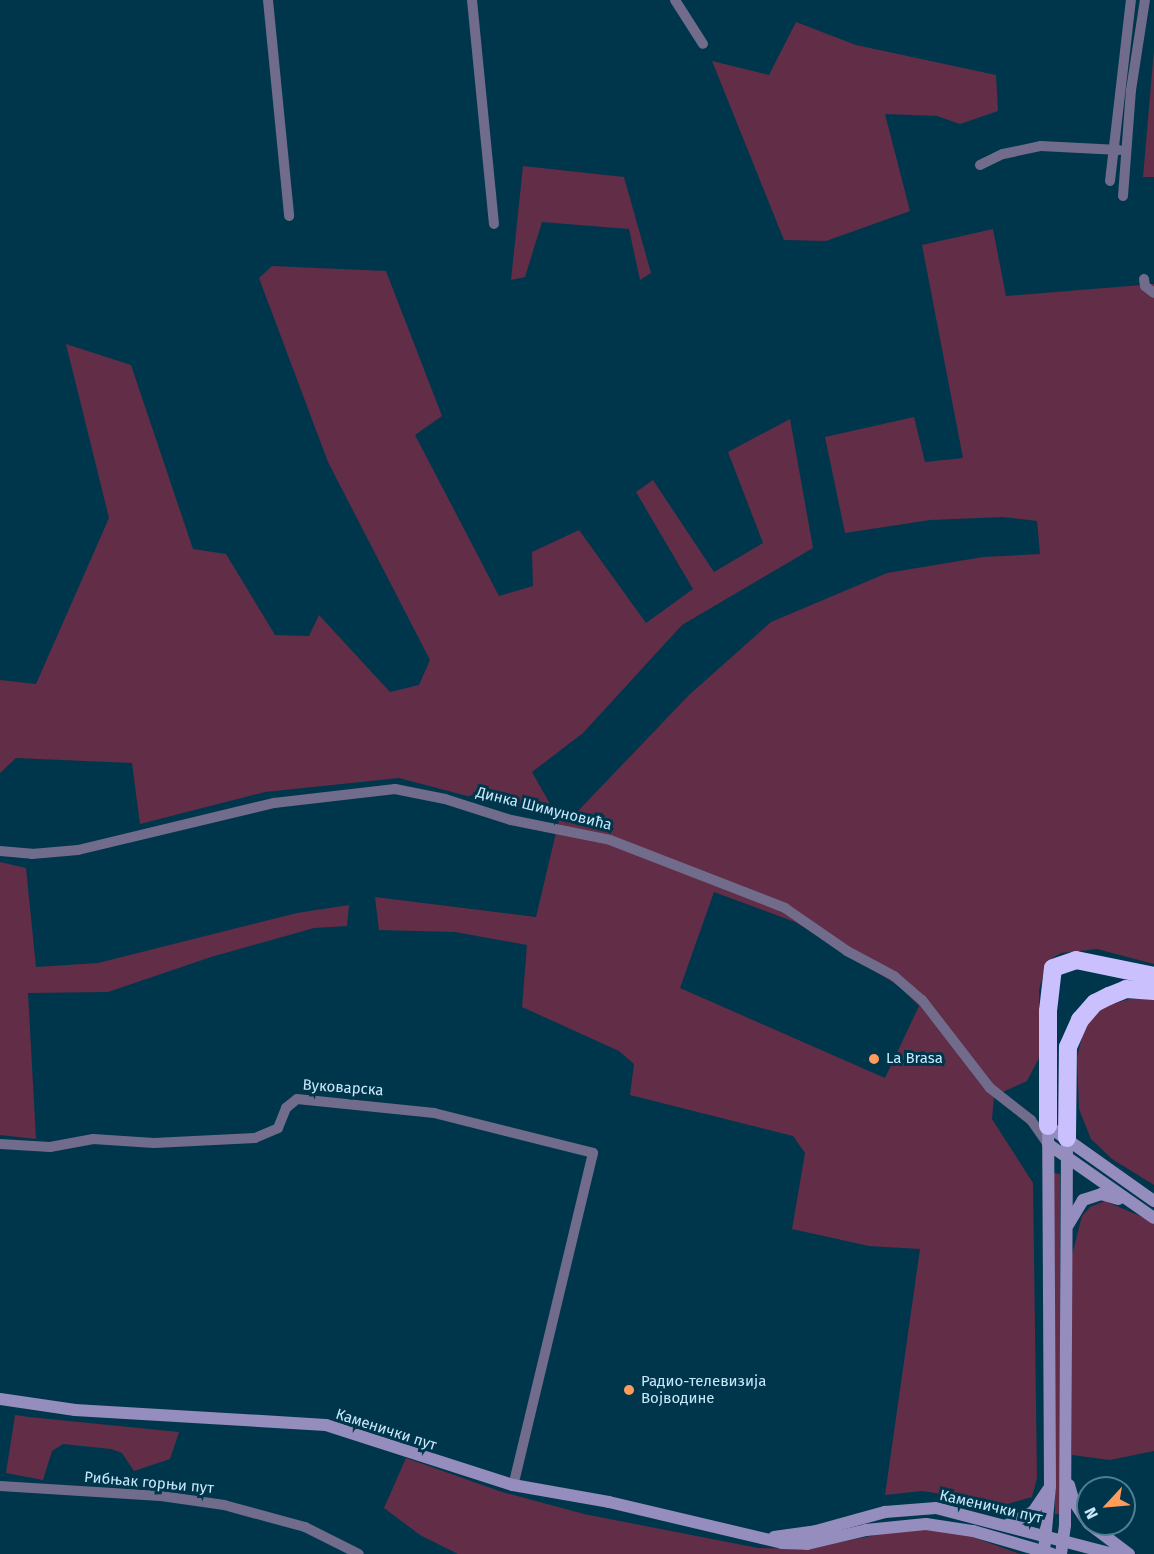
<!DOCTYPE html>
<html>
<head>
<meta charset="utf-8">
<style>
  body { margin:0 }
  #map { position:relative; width:1154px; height:1554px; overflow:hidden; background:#00364b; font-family:"Fira Sans",sans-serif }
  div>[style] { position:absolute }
  .green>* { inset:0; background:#622d47 }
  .street>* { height:10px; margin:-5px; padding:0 5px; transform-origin:5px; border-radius:5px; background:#716c8b }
  .secondary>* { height:12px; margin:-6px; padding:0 6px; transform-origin:6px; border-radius:6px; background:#958dbe }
  .highway>* { height:18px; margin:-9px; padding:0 9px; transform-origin:9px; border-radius:9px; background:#c9c0fd }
  .dots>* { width:16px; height:16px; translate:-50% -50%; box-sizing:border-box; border:3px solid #00364b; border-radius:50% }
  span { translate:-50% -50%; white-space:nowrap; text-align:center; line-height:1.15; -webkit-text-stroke:6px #00364b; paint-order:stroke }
  .street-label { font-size:15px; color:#c8e9fb }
  .poi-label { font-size:15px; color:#c8e9fb }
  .left { translate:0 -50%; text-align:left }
  .north { position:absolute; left:1076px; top:1476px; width:60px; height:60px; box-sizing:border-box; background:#00364b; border:2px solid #507e91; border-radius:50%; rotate:244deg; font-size:16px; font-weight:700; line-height:24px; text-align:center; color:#c8e9fb }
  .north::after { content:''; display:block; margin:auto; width:21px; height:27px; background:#ff9b5b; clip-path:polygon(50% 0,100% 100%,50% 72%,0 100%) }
</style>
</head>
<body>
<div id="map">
  <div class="green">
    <i style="clip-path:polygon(796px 22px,856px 45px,996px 75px,998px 111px,960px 124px,937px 116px,885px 114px,910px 211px,826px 241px,784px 240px,712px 61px,769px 75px)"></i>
    <i style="clip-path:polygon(1154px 50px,1154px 177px,1143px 177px)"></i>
    <i style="clip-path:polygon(523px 166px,624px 177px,651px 273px,640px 280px,629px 229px,542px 222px,525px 277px,511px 280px)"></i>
    <i style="clip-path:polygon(evenodd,993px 229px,1006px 296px,1154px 284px,1154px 964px,1097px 949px,1061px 953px,1047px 961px,1039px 990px,1040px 1056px,1027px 1081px,994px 1096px,992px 1119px,1033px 1183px,1037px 1478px,1032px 1497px,1007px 1504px,922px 1491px,885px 1495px,920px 1249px,869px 1246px,792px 1229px,805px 1153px,793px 1136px,630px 1095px,634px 1064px,619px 1051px,522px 1007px,527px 945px,455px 932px,379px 930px,375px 897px,536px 917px,559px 820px,399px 778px,265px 792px,140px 824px,132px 763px,16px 758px,0 773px,0 680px,36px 684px,109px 518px,66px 344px,131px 365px,193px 549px,226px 554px,275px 635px,309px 636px,319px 615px,390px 692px,419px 685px,430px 660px,328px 462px,259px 278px,272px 266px,386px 271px,442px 416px,415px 435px,499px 596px,533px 586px,532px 552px,579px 530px,646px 623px,693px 589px,636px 492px,653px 480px,714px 572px,763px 543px,728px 452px,790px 419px,813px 548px,682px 625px,583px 733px,532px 772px,559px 820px,577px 812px,689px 695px,771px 622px,887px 573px,983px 557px,1040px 554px,1037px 521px,1003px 517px,930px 520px,845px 533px,825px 437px,914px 417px,925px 462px,963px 458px,922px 245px,993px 229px,714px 892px,795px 922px,899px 986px,919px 1006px,885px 1078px,680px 988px,714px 892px)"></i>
    <i style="clip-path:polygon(0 862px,26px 868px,36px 967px,98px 963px,297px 913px,349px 905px,347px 926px,314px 928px,211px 957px,108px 992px,28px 993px,36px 1139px,0 1135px)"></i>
    <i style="clip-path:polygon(1129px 999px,1154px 999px,1154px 1185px,1112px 1159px,1091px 1139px,1079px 1109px,1077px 1058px,1083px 1032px,1093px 1015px,1109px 1005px)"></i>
    <i style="clip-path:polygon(1054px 1173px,1060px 1174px,1060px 1514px,1055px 1514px)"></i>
    <i style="clip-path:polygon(1105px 1201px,1154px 1222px,1154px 1451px,1110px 1460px,1072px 1455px,1072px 1255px,1082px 1216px,1090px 1207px)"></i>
    <i style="clip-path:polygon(15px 1415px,29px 1417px,179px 1432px,170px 1459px,134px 1471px,122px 1453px,111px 1449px,63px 1444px,52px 1451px,43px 1480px,6px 1473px)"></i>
    <i style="clip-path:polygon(406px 1458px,502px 1492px,584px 1514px,758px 1548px,806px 1549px,921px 1526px,964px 1534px,1020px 1554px,458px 1554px,420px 1535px,384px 1508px)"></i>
  </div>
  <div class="street">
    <i style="left:268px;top:0;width:217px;rotate:84.4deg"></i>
    <i style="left:472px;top:0;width:225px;rotate:84.4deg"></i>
    <i style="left:675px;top:0;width:52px;rotate:57.5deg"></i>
    <i style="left:980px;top:165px;width:25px;rotate:-26deg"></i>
    <i style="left:1003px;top:154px;width:39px;rotate:-12deg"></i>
    <i style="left:1041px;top:146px;width:78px;rotate:2.9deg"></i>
    <i style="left:1110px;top:181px;width:182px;rotate:-83.4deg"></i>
    <i style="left:1123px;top:196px;width:106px;rotate:-85.7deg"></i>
    <i style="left:1131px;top:90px;width:91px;rotate:-81.2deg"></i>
    <i style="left:1144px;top:279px;width:7px;rotate:82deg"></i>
    <i style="left:1145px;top:286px;width:11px;rotate:38deg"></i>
    <i style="left:0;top:851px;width:32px;rotate:5deg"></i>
    <i style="left:32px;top:854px;width:46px;rotate:-5deg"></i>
    <i style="left:78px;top:850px;width:202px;rotate:-13.5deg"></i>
    <i style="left:274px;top:803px;width:122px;rotate:-6.6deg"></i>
    <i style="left:395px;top:789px;width:51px;rotate:11.3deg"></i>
    <i style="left:445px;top:799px;width:69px;rotate:17.7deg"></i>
    <i style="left:511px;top:820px;width:101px;rotate:11.4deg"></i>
    <i style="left:610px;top:840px;width:188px;rotate:21.2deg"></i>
    <i style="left:785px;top:908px;width:75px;rotate:34.7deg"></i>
    <i style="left:847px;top:951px;width:53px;rotate:28deg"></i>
    <i style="left:894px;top:976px;width:37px;rotate:41deg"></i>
    <i style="left:922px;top:1000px;width:111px;rotate:52.3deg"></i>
    <i style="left:990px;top:1088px;width:52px;rotate:38deg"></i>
    <i style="left:1031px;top:1120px;width:29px;rotate:55deg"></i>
    <i style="left:0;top:1144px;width:50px;rotate:3.4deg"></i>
    <i style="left:50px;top:1147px;width:44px;rotate:-10.5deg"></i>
    <i style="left:93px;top:1139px;width:61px;rotate:3.8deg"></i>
    <i style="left:154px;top:1143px;width:101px;rotate:-2.8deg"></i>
    <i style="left:255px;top:1138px;width:25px;rotate:-23deg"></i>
    <i style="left:278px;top:1128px;width:22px;rotate:-68deg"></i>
    <i style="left:286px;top:1108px;width:14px;rotate:-39deg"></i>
    <i style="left:297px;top:1099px;width:138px;rotate:5.8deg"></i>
    <i style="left:434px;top:1113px;width:164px;rotate:14.1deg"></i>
    <i style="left:593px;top:1153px;width:342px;rotate:103.5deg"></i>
    <i style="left:0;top:1486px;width:161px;rotate:3.6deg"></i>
    <i style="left:161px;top:1496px;width:64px;rotate:8.1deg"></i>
    <i style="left:224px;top:1505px;width:84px;rotate:15.2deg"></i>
    <i style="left:305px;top:1527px;width:60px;rotate:26.6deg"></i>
  </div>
  <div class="secondary">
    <i style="left:1048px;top:1126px;width:130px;rotate:35.3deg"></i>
    <i style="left:1048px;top:1144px;width:129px;rotate:34.9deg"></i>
    <i style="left:1068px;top:1225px;width:29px;rotate:-59deg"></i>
    <i style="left:1083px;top:1200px;width:19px;rotate:-18deg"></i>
    <i style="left:1101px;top:1194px;width:18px;rotate:16deg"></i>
    <i style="left:0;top:1399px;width:76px;rotate:8.3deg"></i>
    <i style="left:75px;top:1410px;width:251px;rotate:3.4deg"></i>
    <i style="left:326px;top:1425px;width:196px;rotate:17.8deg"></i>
    <i style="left:513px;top:1485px;width:97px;rotate:10deg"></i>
    <i style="left:609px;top:1502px;width:178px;rotate:13.3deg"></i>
    <i style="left:782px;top:1543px;width:25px;rotate:2deg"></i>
    <i style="left:807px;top:1544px;width:61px;rotate:-13.3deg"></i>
    <i style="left:866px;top:1530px;width:60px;rotate:-5.7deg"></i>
    <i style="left:926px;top:1524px;width:48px;rotate:8.5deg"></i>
    <i style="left:973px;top:1531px;width:82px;rotate:16.2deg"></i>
    <i style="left:1069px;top:1485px;width:18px;rotate:74deg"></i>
    <i style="left:1074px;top:1502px;width:25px;rotate:56deg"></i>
    <i style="left:1089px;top:1524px;width:50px;rotate:36.9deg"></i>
    <i style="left:1007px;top:1525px;width:29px;rotate:-27deg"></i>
    <i style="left:1033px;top:1512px;width:27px;rotate:-56deg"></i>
    <i style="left:774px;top:1537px;width:42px;rotate:-8.1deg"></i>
    <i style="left:816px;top:1531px;width:72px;rotate:-15.4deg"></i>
    <i style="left:885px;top:1512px;width:51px;rotate:-4.5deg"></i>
    <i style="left:936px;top:1508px;width:183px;rotate:14.6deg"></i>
    <i style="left:1044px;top:1552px;width:66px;rotate:-84.8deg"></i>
    <i style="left:1050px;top:1486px;width:360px;rotate:-90.3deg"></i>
    <i style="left:1061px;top:1554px;width:29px;rotate:-82deg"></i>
    <i style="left:1065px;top:1525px;width:387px;rotate:-89.7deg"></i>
  </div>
  <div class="highway">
    <i style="left:1048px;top:1126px;width:115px;rotate:-90deg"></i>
    <i style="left:1048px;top:1011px;width:43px;rotate:-83.4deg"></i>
    <i style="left:1053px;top:968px;width:24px;rotate:-19deg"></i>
    <i style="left:1076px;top:960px;width:80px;rotate:11.6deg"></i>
    <i style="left:1067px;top:1138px;width:91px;rotate:-89.4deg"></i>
    <i style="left:1068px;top:1047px;width:30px;rotate:-66deg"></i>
    <i style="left:1080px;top:1020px;width:23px;rotate:-49deg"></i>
    <i style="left:1095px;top:1003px;width:16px;rotate:-27deg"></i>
    <i style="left:1109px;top:996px;width:18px;rotate:-22deg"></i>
    <i style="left:1126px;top:989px;width:28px;rotate:4deg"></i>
  </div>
  <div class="dots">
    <i style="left:874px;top:1059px;background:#ff9b5b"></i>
    <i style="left:629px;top:1390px;background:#ff9b5b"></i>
  </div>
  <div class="street-label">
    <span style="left:544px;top:809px;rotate:14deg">Динка Шимуновића</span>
    <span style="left:343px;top:1088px;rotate:4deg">Вуковарска</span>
    <span style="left:386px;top:1430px;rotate:18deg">Каменички пут</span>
    <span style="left:149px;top:1483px;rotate:5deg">Рибњак горњи пут</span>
    <span style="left:991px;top:1507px;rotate:13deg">Каменички пут</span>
  </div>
  <div class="poi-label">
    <span class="left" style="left:886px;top:1059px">La Brasa</span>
    <span class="left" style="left:641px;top:1390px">Радио-телевизија<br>Војводине</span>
  </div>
  <div class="north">N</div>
</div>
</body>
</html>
